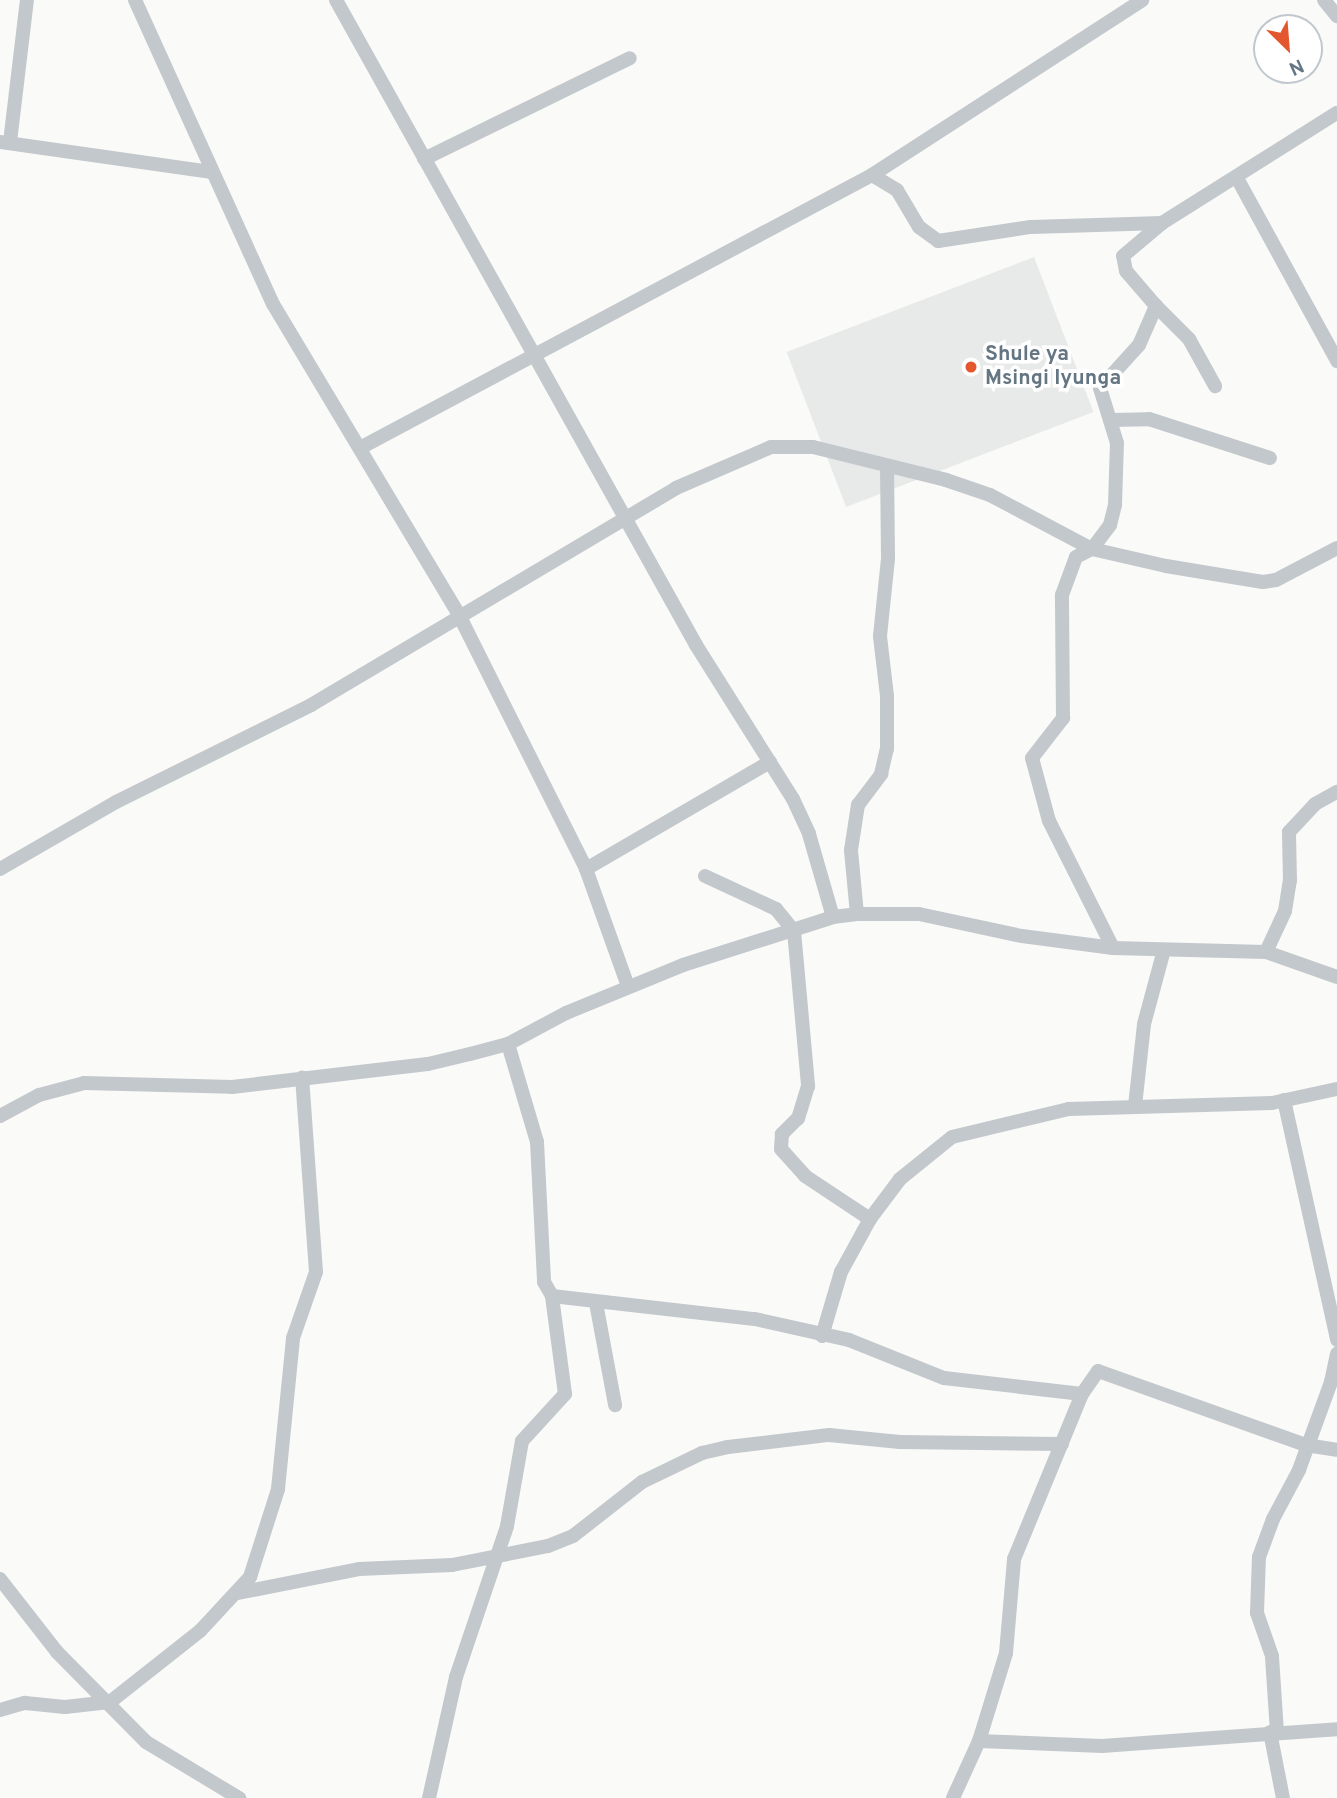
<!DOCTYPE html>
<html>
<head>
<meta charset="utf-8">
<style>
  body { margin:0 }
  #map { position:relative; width:1337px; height:1798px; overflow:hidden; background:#fafaf8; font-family:Overpass,sans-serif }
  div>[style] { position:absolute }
  .built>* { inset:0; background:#e8e9e9; transform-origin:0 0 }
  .street>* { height:14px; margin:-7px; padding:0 7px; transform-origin:7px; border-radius:7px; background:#c3c8cc }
  .dots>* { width:19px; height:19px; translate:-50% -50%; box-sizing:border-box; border:4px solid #fff; border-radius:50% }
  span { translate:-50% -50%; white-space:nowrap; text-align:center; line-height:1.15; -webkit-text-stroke:7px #fff; paint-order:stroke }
  .poi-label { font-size:21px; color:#657683; font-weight:700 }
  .left { translate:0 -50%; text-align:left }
  .north { position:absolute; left:1253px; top:14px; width:70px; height:70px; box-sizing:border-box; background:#fff; border:2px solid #c1c8cd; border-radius:50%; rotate:155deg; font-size:19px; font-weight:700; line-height:28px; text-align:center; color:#657683 }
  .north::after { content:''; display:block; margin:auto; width:24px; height:32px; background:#e4572e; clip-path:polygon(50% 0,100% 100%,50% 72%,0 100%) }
</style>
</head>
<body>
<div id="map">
  <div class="built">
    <i style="left:1034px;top:257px;width:166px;height:265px;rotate:69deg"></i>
  </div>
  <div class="street">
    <i style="left:135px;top:0;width:334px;rotate:65.6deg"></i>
    <i style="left:273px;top:304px;width:362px;rotate:59.1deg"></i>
    <i style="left:459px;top:615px;width:284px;rotate:63.4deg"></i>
    <i style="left:586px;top:869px;width:124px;rotate:70.3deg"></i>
    <i style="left:336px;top:0;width:739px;rotate:60.83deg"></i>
    <i style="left:696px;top:645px;width:182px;rotate:57.8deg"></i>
    <i style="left:793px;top:799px;width:38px;rotate:65deg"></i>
    <i style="left:809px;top:834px;width:86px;rotate:73.9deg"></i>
    <i style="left:1324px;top:0;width:21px;rotate:51deg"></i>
    <i style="left:0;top:142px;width:214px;rotate:8.1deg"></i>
    <i style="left:10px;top:142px;width:143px;rotate:-83.2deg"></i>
    <i style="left:424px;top:159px;width:229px;rotate:-26.1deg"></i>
    <i style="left:872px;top:175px;width:29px;rotate:31deg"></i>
    <i style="left:897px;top:190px;width:43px;rotate:59.3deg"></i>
    <i style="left:919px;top:227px;width:24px;rotate:36deg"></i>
    <i style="left:938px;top:241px;width:94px;rotate:-8.6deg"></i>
    <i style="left:1031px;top:227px;width:131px;rotate:-1.7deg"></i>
    <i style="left:1162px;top:223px;width:207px;rotate:-32.2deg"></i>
    <i style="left:1237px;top:178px;width:209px;rotate:61.3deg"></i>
    <i style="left:1156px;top:306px;width:47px;rotate:45deg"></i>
    <i style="left:1189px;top:339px;width:54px;rotate:61deg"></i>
    <i style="left:1110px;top:420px;width:39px;rotate:-1deg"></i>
    <i style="left:1149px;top:419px;width:127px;rotate:17.9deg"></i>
    <i style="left:360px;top:448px;width:580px;rotate:-28.07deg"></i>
    <i style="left:872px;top:175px;width:322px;rotate:-32.9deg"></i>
    <i style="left:0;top:869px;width:134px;rotate:-30deg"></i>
    <i style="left:116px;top:802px;width:218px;rotate:-26.4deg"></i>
    <i style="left:311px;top:705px;width:425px;rotate:-30.7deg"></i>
    <i style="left:676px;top:488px;width:103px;rotate:-23.3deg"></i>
    <i style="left:771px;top:447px;width:42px"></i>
    <i style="left:813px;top:447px;width:137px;rotate:13.9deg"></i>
    <i style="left:946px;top:480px;width:46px;rotate:18.8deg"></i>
    <i style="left:990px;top:495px;width:115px;rotate:27.9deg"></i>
    <i style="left:1092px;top:549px;width:76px;rotate:12.9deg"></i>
    <i style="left:1166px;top:566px;width:98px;rotate:9.4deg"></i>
    <i style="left:1263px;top:582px;width:13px;rotate:-9deg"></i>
    <i style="left:1276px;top:580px;width:69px;rotate:-27.7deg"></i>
    <i style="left:586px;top:869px;width:213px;rotate:-30.2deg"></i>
    <i style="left:705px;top:876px;width:78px;rotate:24.9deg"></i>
    <i style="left:776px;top:909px;width:28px;rotate:51deg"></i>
    <i style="left:794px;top:931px;width:156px;rotate:84.8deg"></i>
    <i style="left:808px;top:1086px;width:34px;rotate:107deg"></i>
    <i style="left:798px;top:1118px;width:23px;rotate:135deg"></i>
    <i style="left:782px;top:1134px;width:15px;rotate:94deg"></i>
    <i style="left:781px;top:1149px;width:36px;rotate:48deg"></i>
    <i style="left:805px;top:1176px;width:78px;rotate:33.5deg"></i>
    <i style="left:857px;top:914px;width:64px;rotate:-95.4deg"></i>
    <i style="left:851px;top:850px;width:46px;rotate:-81.2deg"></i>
    <i style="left:858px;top:805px;width:39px;rotate:-53deg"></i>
    <i style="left:881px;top:774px;width:26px;rotate:-77deg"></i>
    <i style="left:887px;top:749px;width:53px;rotate:-90deg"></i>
    <i style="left:887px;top:696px;width:60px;rotate:-96.7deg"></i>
    <i style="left:880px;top:636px;width:78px;rotate:-84.1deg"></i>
    <i style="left:888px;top:558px;width:91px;rotate:-90.6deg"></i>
    <i style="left:1113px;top:948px;width:142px;rotate:-116.7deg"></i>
    <i style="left:1049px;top:821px;width:65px;rotate:-105.1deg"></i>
    <i style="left:1032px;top:758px;width:51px;rotate:-52.2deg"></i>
    <i style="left:1063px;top:718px;width:123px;rotate:-90.5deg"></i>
    <i style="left:1062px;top:595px;width:40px;rotate:-69.8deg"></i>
    <i style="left:1076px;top:557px;width:18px;rotate:-27deg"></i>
    <i style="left:1092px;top:549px;width:30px;rotate:-53deg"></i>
    <i style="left:1110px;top:525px;width:21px;rotate:-76deg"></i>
    <i style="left:1115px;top:505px;width:62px;rotate:-88.2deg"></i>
    <i style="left:1117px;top:443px;width:58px;rotate:-107.2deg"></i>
    <i style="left:1100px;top:388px;width:58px;rotate:-47.8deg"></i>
    <i style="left:1139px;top:345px;width:43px;rotate:-66.4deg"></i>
    <i style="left:1156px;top:306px;width:46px;rotate:-130.6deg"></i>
    <i style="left:1126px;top:271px;width:15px;rotate:-101deg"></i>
    <i style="left:1123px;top:256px;width:51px;rotate:-40.2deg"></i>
    <i style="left:1266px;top:952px;width:45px;rotate:-65.1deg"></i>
    <i style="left:1285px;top:911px;width:30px;rotate:-81deg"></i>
    <i style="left:1290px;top:881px;width:49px;rotate:-91.2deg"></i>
    <i style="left:1289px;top:832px;width:38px;rotate:-47deg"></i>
    <i style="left:1315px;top:804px;width:25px;rotate:-29deg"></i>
    <i style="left:508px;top:1044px;width:102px;rotate:73.5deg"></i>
    <i style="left:537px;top:1142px;width:140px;rotate:87.1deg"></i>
    <i style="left:544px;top:1282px;width:16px;rotate:60deg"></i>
    <i style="left:552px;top:1296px;width:204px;rotate:6.5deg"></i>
    <i style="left:755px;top:1319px;width:96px;rotate:12.6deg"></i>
    <i style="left:849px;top:1340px;width:102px;rotate:21.8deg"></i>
    <i style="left:944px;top:1378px;width:139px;rotate:6.6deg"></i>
    <i style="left:1284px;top:1100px;width:246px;rotate:77.5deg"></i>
    <i style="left:1135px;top:1106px;width:82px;rotate:-83.7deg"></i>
    <i style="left:1144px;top:1024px;width:77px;rotate:-74.9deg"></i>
    <i style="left:0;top:1116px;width:44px;rotate:-28.3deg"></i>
    <i style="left:39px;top:1095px;width:47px;rotate:-14.9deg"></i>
    <i style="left:84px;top:1083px;width:148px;rotate:1.5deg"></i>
    <i style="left:232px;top:1087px;width:197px;rotate:-6.7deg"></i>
    <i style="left:428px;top:1064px;width:43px;rotate:-13.4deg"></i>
    <i style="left:470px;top:1054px;width:39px;rotate:-15deg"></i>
    <i style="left:508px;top:1044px;width:66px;rotate:-28.1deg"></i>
    <i style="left:566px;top:1013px;width:126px;rotate:-22.3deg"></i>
    <i style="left:683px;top:965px;width:157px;rotate:-17.7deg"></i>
    <i style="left:833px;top:917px;width:24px;rotate:-7deg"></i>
    <i style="left:857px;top:914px;width:62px"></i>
    <i style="left:919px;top:914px;width:105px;rotate:12.1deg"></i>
    <i style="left:1022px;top:936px;width:92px;rotate:7.5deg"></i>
    <i style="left:1113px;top:948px;width:153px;rotate:1.5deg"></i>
    <i style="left:1266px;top:952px;width:75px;rotate:19.4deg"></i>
    <i style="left:596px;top:1303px;width:104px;rotate:79.4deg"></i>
    <i style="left:822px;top:1336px;width:67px;rotate:-73.5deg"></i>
    <i style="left:841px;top:1272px;width:60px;rotate:-61.3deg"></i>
    <i style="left:870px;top:1219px;width:50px;rotate:-53.1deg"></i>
    <i style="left:900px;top:1179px;width:67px;rotate:-38.9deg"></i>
    <i style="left:952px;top:1137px;width:120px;rotate:-13.5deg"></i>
    <i style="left:1069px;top:1109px;width:203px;rotate:-1.7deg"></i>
    <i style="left:1272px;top:1103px;width:66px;rotate:-12.2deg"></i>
    <i style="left:0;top:1579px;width:93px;rotate:52deg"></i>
    <i style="left:57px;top:1652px;width:127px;rotate:45.3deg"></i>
    <i style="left:146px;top:1742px;width:109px;rotate:31.1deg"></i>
    <i style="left:238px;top:1593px;width:123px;rotate:-11.2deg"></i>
    <i style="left:359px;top:1569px;width:93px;rotate:-2.5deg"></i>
    <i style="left:452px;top:1565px;width:98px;rotate:-11.2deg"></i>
    <i style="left:548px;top:1546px;width:27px;rotate:-22deg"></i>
    <i style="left:573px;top:1536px;width:88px;rotate:-38deg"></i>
    <i style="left:642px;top:1482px;width:67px;rotate:-25.8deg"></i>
    <i style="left:702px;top:1453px;width:27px;rotate:-13deg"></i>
    <i style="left:728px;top:1447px;width:102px;rotate:-6.8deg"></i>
    <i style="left:829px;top:1435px;width:71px;rotate:5.6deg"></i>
    <i style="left:900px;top:1442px;width:162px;rotate:0.7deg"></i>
    <i style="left:0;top:1710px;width:26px;rotate:-16deg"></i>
    <i style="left:25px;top:1703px;width:40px;rotate:5.7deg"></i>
    <i style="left:65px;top:1707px;width:45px;rotate:-6.3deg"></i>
    <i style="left:110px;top:1702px;width:115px;rotate:-38.3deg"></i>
    <i style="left:200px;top:1631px;width:74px;rotate:-47.2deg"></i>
    <i style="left:250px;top:1577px;width:92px;rotate:-72.3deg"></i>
    <i style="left:278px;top:1489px;width:152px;rotate:-84.3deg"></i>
    <i style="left:293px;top:1338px;width:70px;rotate:-70.8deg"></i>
    <i style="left:316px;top:1272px;width:195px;rotate:-94.1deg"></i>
    <i style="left:1270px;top:1732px;width:67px;rotate:78.9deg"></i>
    <i style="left:1277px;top:1732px;width:76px;rotate:-93.8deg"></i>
    <i style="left:1272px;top:1656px;width:46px;rotate:-109.2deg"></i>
    <i style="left:1257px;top:1613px;width:56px;rotate:-88deg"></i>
    <i style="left:1259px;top:1557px;width:40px;rotate:-69.8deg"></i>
    <i style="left:1273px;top:1519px;width:55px;rotate:-62deg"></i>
    <i style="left:1299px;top:1470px;width:94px;rotate:-70deg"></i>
    <i style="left:1331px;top:1382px;width:29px;rotate:-78deg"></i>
    <i style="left:979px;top:1741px;width:123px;rotate:2.3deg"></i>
    <i style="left:1102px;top:1746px;width:236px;rotate:-4.1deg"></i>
    <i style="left:429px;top:1798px;width:124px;rotate:-77.4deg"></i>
    <i style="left:456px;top:1677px;width:159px;rotate:-71.3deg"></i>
    <i style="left:507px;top:1526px;width:86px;rotate:-80deg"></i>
    <i style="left:522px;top:1441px;width:64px;rotate:-47.5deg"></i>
    <i style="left:565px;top:1394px;width:99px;rotate:-97.6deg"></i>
    <i style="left:953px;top:1798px;width:63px;rotate:-65.5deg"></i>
    <i style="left:979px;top:1741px;width:92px;rotate:-72.9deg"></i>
    <i style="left:1006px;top:1653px;width:94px;rotate:-85.1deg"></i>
    <i style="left:1014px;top:1559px;width:178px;rotate:-67.6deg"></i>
    <i style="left:1082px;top:1394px;width:28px;rotate:-55deg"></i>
    <i style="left:1098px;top:1371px;width:221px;rotate:19.6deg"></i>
    <i style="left:1306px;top:1445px;width:31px;rotate:9deg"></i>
  </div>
  <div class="dots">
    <i style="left:971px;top:367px;background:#e4572e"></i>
  </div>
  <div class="poi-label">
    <span class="left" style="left:985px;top:367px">Shule ya<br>Msingi Iyunga</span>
  </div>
  <div class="north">N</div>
</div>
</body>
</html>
